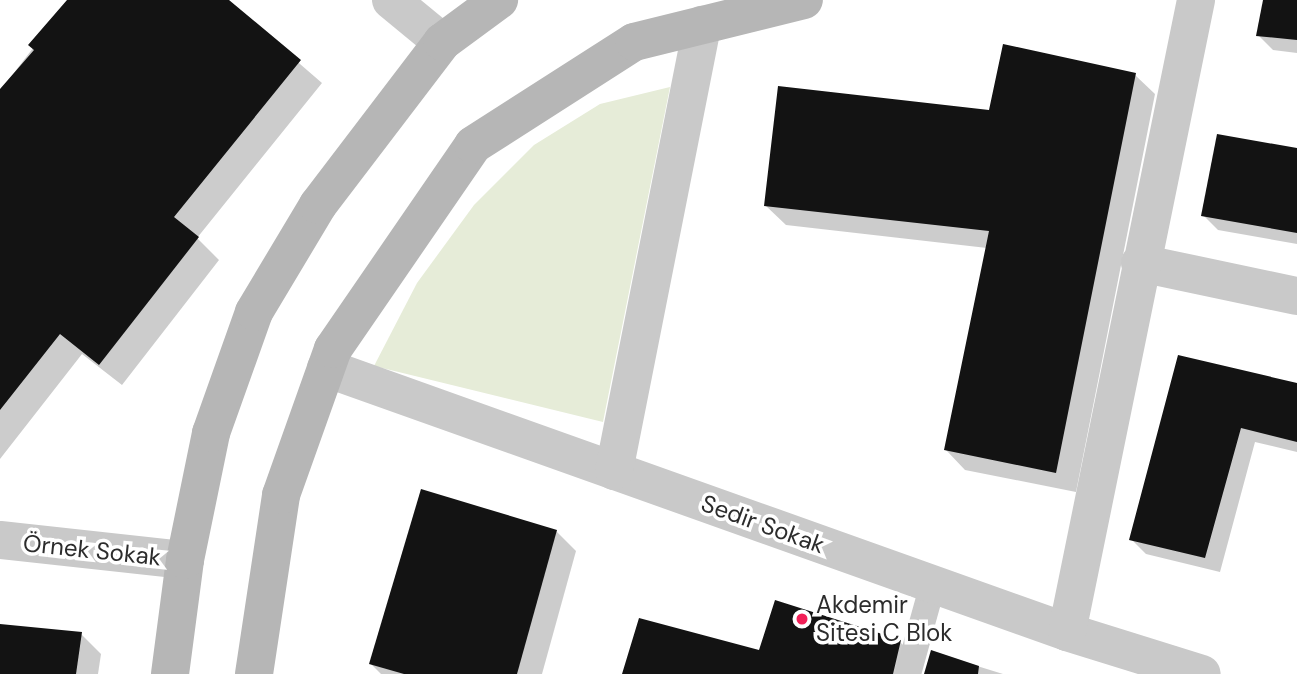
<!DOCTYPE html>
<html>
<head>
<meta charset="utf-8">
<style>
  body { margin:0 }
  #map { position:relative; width:1297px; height:674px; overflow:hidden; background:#fff; font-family:"DM Sans",sans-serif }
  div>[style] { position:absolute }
  .green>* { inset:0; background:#e6ecd8 }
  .shadow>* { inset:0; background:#0003 }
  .building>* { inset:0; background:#131313 }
  .lane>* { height:26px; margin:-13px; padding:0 13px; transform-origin:13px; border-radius:13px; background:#c9c9c9 }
  .street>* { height:38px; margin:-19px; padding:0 19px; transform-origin:19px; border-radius:19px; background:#c9c9c9 }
  .secondary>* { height:38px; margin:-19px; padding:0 19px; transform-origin:19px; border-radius:19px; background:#b6b6b6 }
  .dots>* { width:19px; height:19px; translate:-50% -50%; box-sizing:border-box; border:4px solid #fff; border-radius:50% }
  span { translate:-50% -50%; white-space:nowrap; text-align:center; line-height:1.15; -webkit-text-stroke:7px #fff; paint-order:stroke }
  .street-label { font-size:24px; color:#2c2c2c }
  .poi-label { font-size:24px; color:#2c2c2c }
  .left { translate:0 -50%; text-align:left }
</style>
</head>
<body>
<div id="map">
  <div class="green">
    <i style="clip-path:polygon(670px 87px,603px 422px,374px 366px,417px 283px,474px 205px,534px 145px,600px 104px)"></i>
  </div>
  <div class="shadow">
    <i style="clip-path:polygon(70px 0,226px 0,322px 83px,197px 238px,219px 260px,122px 385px,82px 354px,0 459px,0 91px)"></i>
    <i style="clip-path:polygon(1265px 0,1297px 0,1297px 53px,1273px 50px,1258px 35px)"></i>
    <i style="clip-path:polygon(1135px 75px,1155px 94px,1076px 492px,965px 470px,946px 450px,987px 248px,786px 225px,766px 206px,991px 111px)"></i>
    <i style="clip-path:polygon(1297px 150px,1297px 244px,1218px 230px,1203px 215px)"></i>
    <i style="clip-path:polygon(1179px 358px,1297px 385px,1297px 452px,1255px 442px,1220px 572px,1146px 554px,1131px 539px)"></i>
    <i style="clip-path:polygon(556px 531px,576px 551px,542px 674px,381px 674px,371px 664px)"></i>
    <i style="clip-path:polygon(0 626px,81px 634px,101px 654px,98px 674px,0 674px)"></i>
    <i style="clip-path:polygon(900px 642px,920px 662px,918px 674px,624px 674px,760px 652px)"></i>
    <i style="clip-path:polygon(932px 652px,1003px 674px,925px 674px)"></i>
  </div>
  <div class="building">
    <i style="clip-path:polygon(67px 0,229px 0,301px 60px,174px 217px,199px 237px,99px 365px,60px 334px,0 410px,0 89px,34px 50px,28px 45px)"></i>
    <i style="clip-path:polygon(1263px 0,1297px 0,1297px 40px,1256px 36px)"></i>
    <i style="clip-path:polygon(1003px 44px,1136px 73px,1056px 473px,944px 450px,989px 231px,764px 206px,778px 86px,989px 110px)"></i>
    <i style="clip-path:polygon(1217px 134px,1297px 148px,1297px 233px,1201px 216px)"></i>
    <i style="clip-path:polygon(1178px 355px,1297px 383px,1297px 442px,1241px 428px,1205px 558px,1129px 540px)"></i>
    <i style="clip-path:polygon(421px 489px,557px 530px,517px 674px,404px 674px,369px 664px)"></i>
    <i style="clip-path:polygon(775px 600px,901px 640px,893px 674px,622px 674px,639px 618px,759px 650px)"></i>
    <i style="clip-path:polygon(0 624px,82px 632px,76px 674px,0 674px)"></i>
    <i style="clip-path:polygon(931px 650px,979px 666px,978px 674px,924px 674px)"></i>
  </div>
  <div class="lane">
    <i style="left:908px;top:674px;width:93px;rotate:-74.5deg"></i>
  </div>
  <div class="street">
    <i style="left:391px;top:0;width:66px;rotate:39.5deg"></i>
    <i style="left:1140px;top:263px;width:160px;rotate:11.9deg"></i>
    <i style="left:326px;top:368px;width:787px;rotate:19.61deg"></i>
    <i style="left:1067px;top:632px;width:141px;rotate:17.3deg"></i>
    <i style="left:614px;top:471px;width:455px;rotate:-78.8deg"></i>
    <i style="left:0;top:540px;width:186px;rotate:6.2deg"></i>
    <i style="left:1067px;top:632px;width:645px;rotate:-78.46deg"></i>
  </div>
  <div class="secondary">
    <i style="left:170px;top:674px;width:115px;rotate:-82.5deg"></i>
    <i style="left:185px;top:560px;width:130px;rotate:-78.4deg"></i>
    <i style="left:211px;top:433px;width:128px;rotate:-70.4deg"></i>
    <i style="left:254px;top:312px;width:125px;rotate:-59.1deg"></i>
    <i style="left:318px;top:205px;width:205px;rotate:-52.7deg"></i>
    <i style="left:442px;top:42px;width:71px;rotate:-36.4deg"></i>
    <i style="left:254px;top:674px;width:181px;rotate:-81.4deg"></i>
    <i style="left:281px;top:495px;width:155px;rotate:-70.4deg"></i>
    <i style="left:333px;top:349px;width:247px;rotate:-55.5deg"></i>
    <i style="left:473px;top:145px;width:191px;rotate:-32.6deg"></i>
    <i style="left:634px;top:42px;width:175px;rotate:-13.9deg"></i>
  </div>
  <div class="dots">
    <i style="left:802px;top:619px;background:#f22058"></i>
  </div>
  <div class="street-label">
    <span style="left:763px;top:524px;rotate:20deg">Sedir Sokak</span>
    <span style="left:92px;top:550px;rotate:6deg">Örnek Sokak</span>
  </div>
  <div class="poi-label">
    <span class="left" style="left:816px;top:619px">Akdemir<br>Sitesi C Blok</span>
  </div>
</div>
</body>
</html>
